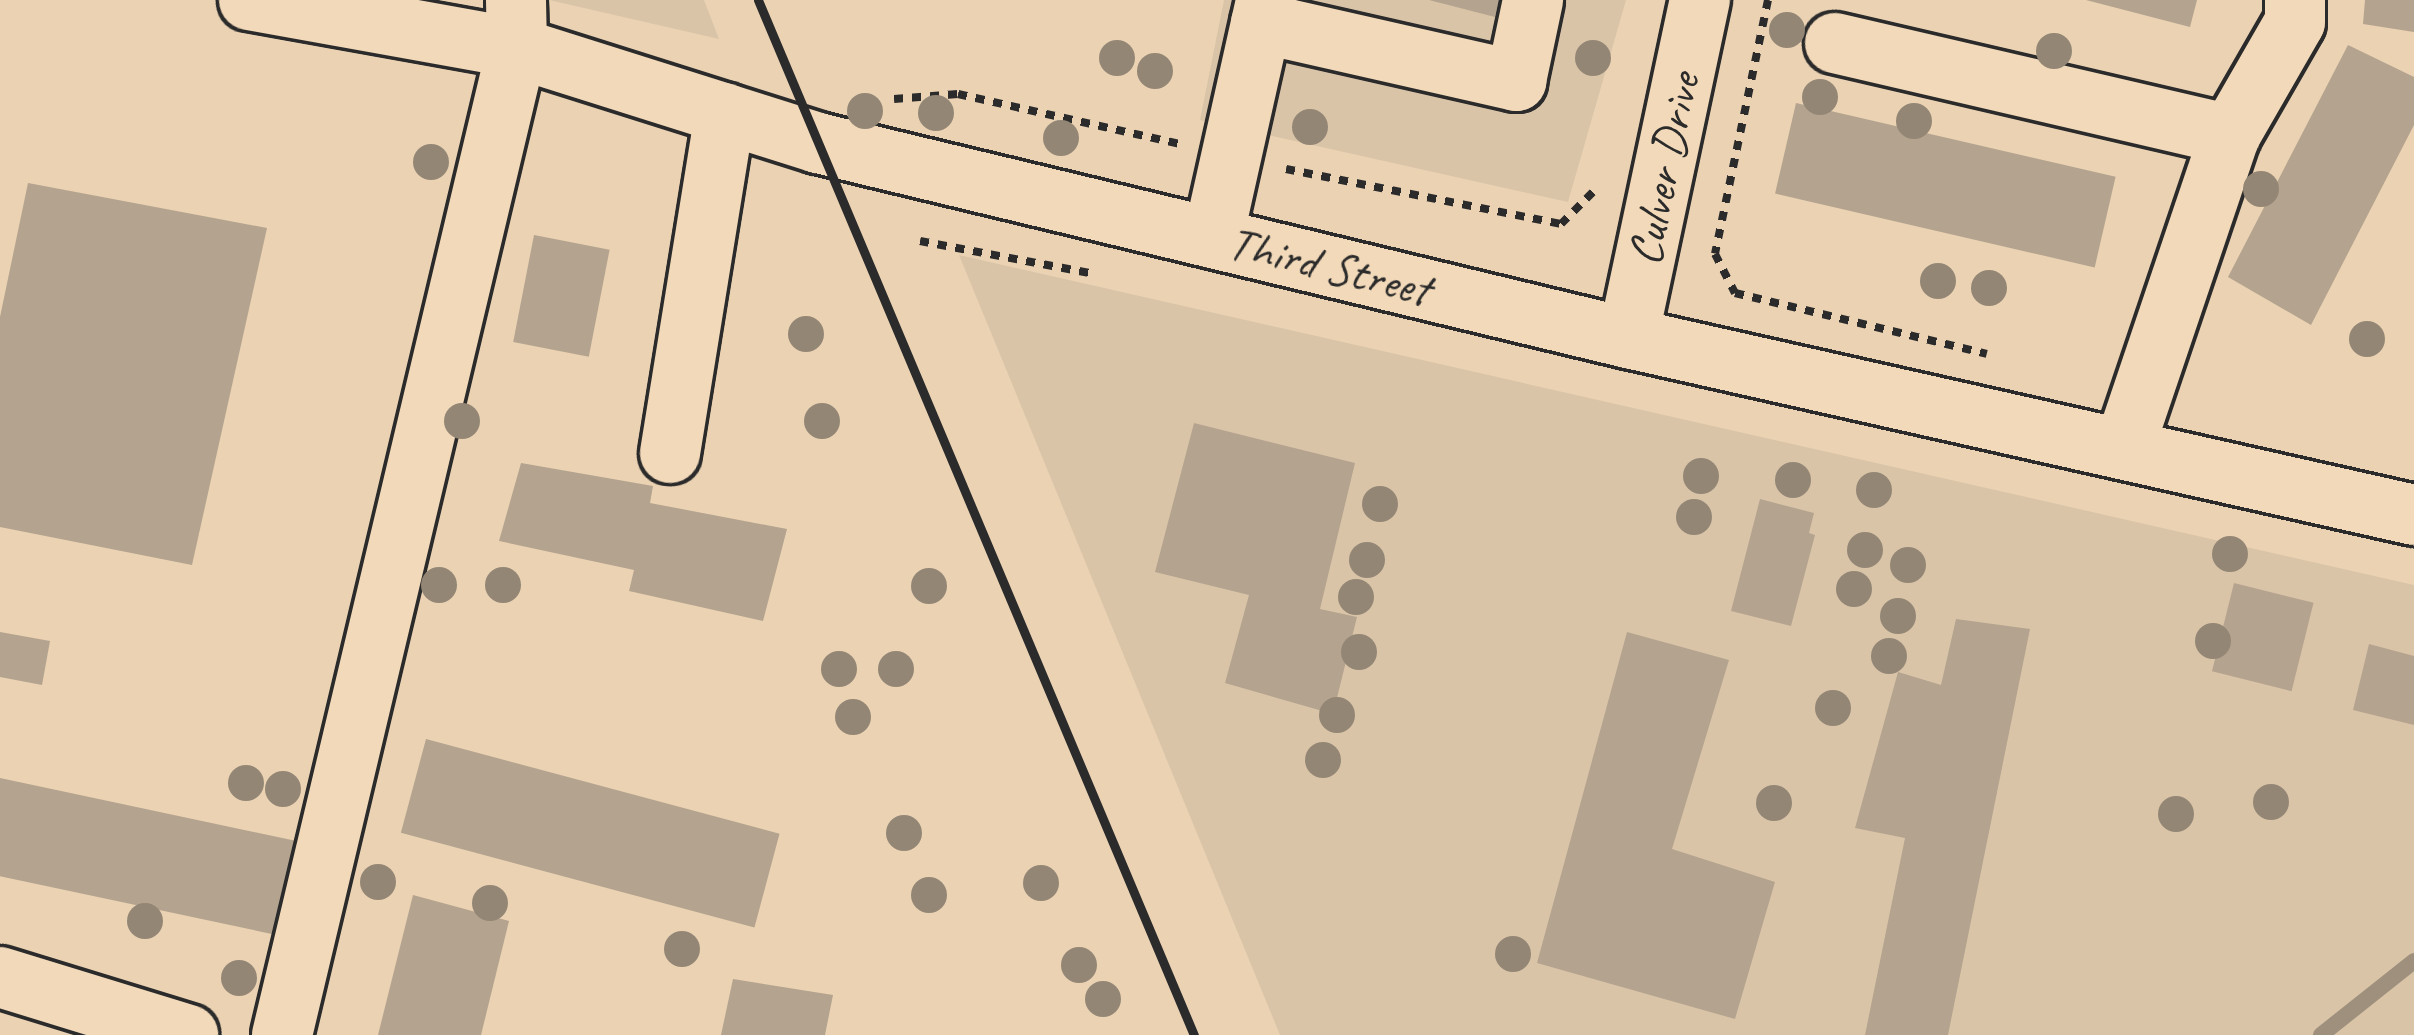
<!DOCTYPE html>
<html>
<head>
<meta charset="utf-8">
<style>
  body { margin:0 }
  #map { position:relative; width:2414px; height:1035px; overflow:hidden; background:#ead2b3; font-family:Caveat,sans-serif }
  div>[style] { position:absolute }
  .built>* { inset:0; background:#dac4a8 }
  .stream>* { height:16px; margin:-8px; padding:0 8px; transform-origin:8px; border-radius:8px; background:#9e907d }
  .building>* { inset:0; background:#b4a38e; transform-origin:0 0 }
  .path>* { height:8px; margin-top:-4px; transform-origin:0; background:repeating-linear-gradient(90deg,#2b2b2b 0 9px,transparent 0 18px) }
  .roads { filter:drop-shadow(3px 0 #2b2b2b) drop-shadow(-3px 0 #2b2b2b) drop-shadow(0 3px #2b2b2b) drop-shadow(0 -3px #2b2b2b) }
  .minor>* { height:60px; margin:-30px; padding:0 30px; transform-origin:30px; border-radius:30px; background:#f2d9b9 }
  .rail>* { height:9px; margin:-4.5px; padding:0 4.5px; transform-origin:4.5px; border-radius:4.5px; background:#2b2b2b }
  .trees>* { width:36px; height:36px; margin:-18px; border-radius:50%; background:#938675 }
  span { translate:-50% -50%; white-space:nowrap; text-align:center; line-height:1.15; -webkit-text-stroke:12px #f2d9b9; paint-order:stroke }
  .street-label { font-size:48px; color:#2b2b2b }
</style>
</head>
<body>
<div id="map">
  <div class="built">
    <i style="clip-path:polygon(549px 0,704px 0,719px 39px)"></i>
    <i style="clip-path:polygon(1224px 0,1626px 0,1568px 202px,1200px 120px)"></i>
    <i style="clip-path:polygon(959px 255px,2414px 585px,2414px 1035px,1280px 1035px)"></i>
  </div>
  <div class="stream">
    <i style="left:2321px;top:1035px;width:119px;rotate:-38.5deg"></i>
  </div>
  <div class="building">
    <i style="clip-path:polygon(1429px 0,1499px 0,1495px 17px)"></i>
    <i style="clip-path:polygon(2086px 0,2197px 0,2190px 27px)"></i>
    <i style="clip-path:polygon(2365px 0,2414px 0,2414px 32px,2363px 24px)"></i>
    <i style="clip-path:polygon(2348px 45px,2414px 77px,2414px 125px,2311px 325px,2228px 277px)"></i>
    <i style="left:1796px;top:103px;width:328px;height:93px;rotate:13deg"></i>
    <i style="clip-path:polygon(28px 183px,267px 228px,192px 565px,0 527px,0 317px)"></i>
    <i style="left:534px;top:235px;width:77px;height:109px;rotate:11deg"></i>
    <i style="clip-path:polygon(1194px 423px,1355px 463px,1320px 609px,1357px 617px,1333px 714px,1225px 683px,1249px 595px,1155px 572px)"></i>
    <i style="clip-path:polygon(521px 463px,653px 486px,650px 503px,787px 529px,763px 621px,629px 591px,634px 570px,499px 541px)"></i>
    <i style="clip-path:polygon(1760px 499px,1814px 513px,1809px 533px,1815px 535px,1791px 626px,1731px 611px)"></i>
    <i style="left:2234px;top:583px;width:82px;height:91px;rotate:14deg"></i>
    <i style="clip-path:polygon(1956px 619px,2030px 629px,1948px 1035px,1865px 1035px,1905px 838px,1855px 828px,1898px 672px,1941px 685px)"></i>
    <i style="clip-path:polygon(0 632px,50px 641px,42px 685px,0 677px)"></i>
    <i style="clip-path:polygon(1627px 632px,1729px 660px,1672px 849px,1775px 882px,1735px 1019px,1537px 963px)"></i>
    <i style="clip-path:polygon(2369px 644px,2414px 656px,2414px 725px,2353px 710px)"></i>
    <i style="left:426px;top:739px;width:366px;height:97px;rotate:15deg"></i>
    <i style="left:0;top:778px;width:303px;height:96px;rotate:12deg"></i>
    <i style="clip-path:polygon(413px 895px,509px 921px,481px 1035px,378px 1035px)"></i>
    <i style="clip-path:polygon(733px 979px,833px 995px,825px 1035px,721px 1035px)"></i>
  </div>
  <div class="path">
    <i style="left:1768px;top:0;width:259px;rotate:101.8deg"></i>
    <i style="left:1715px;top:254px;width:44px;rotate:62.9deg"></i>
    <i style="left:1735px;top:293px;width:259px;rotate:13.6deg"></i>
    <i style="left:894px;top:99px;width:64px;rotate:-4.5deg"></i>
    <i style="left:958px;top:94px;width:227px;rotate:12.7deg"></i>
    <i style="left:1286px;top:169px;width:280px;rotate:11.3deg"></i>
    <i style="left:1561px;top:224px;width:51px;rotate:-45deg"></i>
    <i style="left:920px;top:241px;width:178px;rotate:10.7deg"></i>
  </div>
  <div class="roads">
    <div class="minor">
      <i style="left:249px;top:0;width:272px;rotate:10.2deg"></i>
      <i style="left:517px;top:48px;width:316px;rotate:17.5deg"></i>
      <i style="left:818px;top:143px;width:833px;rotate:13.54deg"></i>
      <i style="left:1628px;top:338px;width:806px;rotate:12.69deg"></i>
      <i style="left:1261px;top:23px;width:262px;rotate:12.8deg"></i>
      <i style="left:1516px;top:81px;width:83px;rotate:-78.1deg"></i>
      <i style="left:1835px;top:43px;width:406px;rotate:13.1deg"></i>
      <i style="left:1213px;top:238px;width:244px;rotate:-77.4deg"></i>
      <i style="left:1628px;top:338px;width:346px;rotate:-78deg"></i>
      <i style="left:2124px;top:448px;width:330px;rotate:-71.3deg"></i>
      <i style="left:2230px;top:135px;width:130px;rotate:-60.1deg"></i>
      <i style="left:2295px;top:22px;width:22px;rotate:-90deg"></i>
      <i style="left:670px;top:453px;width:344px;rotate:-80.8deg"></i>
      <i style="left:0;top:977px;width:197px;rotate:17.1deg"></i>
      <i style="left:282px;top:1035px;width:1015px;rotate:-76.61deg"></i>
      <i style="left:517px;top:48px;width:48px;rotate:-91.2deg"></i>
    </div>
  </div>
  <div class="rail">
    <i style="left:758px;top:0;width:1123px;rotate:67.16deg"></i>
  </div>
  <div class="trees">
    <i style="left:1787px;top:30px"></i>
    <i style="left:2054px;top:51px"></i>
    <i style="left:1117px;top:58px"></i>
    <i style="left:1593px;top:58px"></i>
    <i style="left:1155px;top:71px"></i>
    <i style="left:1820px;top:97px"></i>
    <i style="left:865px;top:111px"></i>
    <i style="left:936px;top:113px"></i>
    <i style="left:1914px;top:121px"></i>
    <i style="left:1310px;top:127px"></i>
    <i style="left:1061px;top:138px"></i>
    <i style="left:431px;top:162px"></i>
    <i style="left:2261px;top:189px"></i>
    <i style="left:1938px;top:281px"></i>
    <i style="left:1989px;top:288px"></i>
    <i style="left:806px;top:334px"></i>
    <i style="left:2367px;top:339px"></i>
    <i style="left:462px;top:421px"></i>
    <i style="left:822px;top:421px"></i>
    <i style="left:1701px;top:476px"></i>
    <i style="left:1793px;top:480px"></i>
    <i style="left:1874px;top:490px"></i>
    <i style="left:1380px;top:504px"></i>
    <i style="left:1694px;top:517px"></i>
    <i style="left:1865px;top:550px"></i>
    <i style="left:2230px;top:554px"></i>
    <i style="left:1367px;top:560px"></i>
    <i style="left:1908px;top:565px"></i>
    <i style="left:439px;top:585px"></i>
    <i style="left:503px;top:585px"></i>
    <i style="left:929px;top:586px"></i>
    <i style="left:1854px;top:589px"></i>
    <i style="left:1356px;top:597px"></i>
    <i style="left:1898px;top:616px"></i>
    <i style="left:2213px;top:641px"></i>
    <i style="left:1359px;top:652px"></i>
    <i style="left:1889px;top:656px"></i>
    <i style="left:839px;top:669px"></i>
    <i style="left:896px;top:669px"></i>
    <i style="left:1833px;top:708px"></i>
    <i style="left:1337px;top:715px"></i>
    <i style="left:853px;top:717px"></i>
    <i style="left:1323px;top:760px"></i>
    <i style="left:246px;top:783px"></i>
    <i style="left:283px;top:789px"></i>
    <i style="left:2271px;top:802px"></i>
    <i style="left:1774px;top:803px"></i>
    <i style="left:2176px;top:814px"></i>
    <i style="left:904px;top:833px"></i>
    <i style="left:378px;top:882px"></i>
    <i style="left:1041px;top:883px"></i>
    <i style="left:929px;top:895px"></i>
    <i style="left:490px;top:903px"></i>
    <i style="left:145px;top:921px"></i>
    <i style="left:682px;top:949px"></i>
    <i style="left:1513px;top:954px"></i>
    <i style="left:1079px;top:965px"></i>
    <i style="left:239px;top:978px"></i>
    <i style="left:1103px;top:999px"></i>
  </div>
  <div class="street-label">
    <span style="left:1664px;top:169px;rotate:-78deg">Culver Drive</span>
    <span style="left:1329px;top:266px;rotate:14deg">Third Street</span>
  </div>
</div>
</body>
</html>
